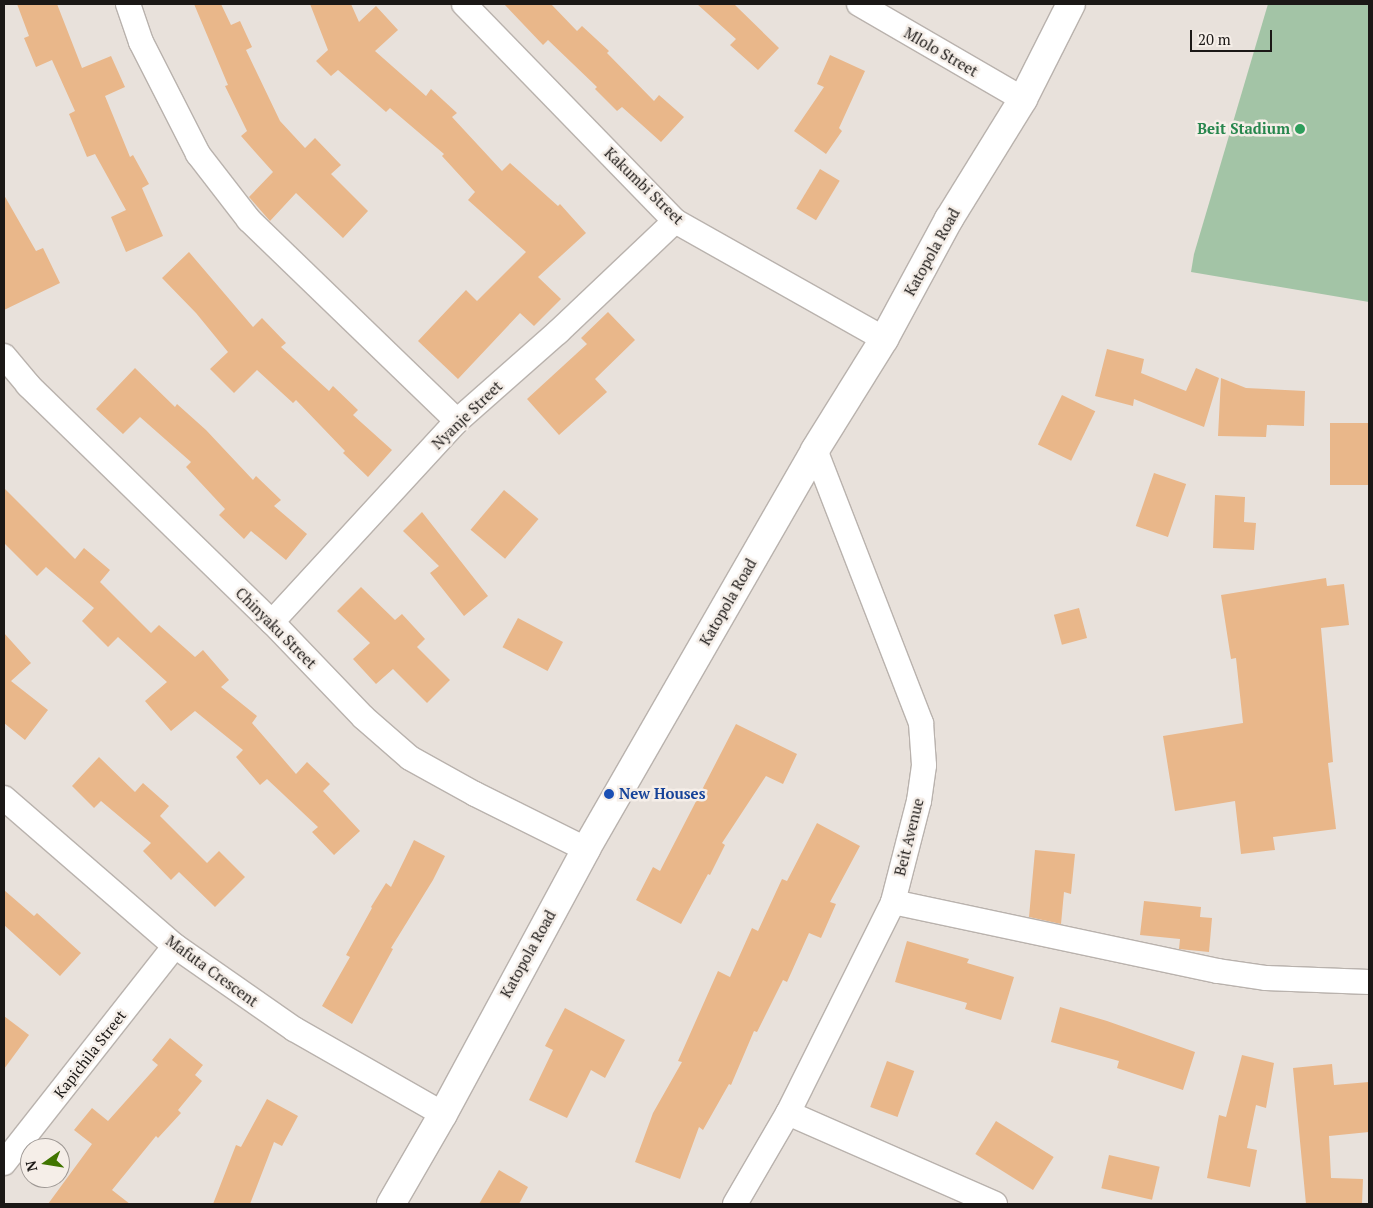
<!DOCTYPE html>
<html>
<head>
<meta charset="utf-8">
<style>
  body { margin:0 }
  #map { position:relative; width:1373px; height:1208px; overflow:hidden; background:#e8e1db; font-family:"PT Serif",serif }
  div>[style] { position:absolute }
  .green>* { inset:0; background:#a3c4a6 }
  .building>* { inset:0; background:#e9b78a; transform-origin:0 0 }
  .roads { filter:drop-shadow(1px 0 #b9b2ad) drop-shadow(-1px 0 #b9b2ad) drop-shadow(0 1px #b9b2ad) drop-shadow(0 -1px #b9b2ad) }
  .street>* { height:24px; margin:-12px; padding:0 12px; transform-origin:12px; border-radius:12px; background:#fff }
  .secondary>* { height:28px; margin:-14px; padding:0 14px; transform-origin:14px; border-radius:14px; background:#fff }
  .dots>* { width:14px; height:14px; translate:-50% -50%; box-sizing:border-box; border:2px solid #f5eee8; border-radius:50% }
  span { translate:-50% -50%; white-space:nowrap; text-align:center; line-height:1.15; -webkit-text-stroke:5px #f5eee8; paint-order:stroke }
  .street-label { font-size:15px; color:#1b1816 }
  .leisure-label { font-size:15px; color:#27864d; font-weight:700 }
  .right { translate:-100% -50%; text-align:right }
  .transit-label { font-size:15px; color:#164399; font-weight:700 }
  .left { translate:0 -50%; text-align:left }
  .frame { position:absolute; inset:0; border:5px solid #1b1816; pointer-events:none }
  .north { position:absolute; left:20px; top:1138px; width:50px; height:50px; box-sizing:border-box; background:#f5eee8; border:1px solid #9e9894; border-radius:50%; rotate:257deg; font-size:14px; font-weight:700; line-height:20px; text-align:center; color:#1b1816 }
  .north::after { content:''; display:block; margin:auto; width:18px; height:22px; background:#407500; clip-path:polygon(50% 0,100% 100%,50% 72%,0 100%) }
  .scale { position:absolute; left:1190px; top:30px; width:82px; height:22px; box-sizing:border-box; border:2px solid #1b1816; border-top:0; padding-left:6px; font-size:15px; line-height:18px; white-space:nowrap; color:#1b1816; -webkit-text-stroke:4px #f5eee8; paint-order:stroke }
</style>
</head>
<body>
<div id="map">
  <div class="green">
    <i style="clip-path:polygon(1268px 4px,1369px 4px,1369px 302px,1191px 272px,1194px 254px)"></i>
  </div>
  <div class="building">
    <i style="clip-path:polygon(17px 4px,57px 4px,82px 68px,111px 56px,125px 87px,105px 96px,130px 157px,133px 155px,149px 184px,142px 188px,163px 236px,126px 252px,111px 217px,126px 210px,95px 154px,87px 157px,69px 114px,75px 111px,52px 60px,36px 67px,24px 38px,29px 36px)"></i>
    <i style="clip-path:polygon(194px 4px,221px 4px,231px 25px,240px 21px,252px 47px,246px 50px,280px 121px,305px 148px,315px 138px,341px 165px,331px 174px,368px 211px,343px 238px,296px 193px,270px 221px,249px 197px,273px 172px,241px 136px,247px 131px,225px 86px,228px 85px)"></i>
    <i style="clip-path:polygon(310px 4px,351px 4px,359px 22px,376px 6px,398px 30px,375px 51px,426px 96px,431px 89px,457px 113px,452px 117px,502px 171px,510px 163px,558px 206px,560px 204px,586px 233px,538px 277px,561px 299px,534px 326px,520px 313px,458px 379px,418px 341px,466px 290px,477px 301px,526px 252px,468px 200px,475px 192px,442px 156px,444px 154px,390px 108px,386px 112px,338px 70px,331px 76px,316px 61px,328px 50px)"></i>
    <i style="clip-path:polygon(504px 4px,551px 4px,577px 31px,582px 26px,609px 51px,607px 53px,654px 101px,659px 95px,684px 117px,661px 142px,622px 107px,617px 111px,595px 89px,597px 87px,548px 40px,543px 45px)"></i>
    <i style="clip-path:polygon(697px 4px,734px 4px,779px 48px,758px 70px,730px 45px,736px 39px)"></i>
    <i style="clip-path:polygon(830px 55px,865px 71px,839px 128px,842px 131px,826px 154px,794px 131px,824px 87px,817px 84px)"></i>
    <i style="left:820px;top:169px;width:23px;height:46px;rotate:31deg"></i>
    <i style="clip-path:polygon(4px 195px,36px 251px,43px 248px,60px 283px,4px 310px)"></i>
    <i style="clip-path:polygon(189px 252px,253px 327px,262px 318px,286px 343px,281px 347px,329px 391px,333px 386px,358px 410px,353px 415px,392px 450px,368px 477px,343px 453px,345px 451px,296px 400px,293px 403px,257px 370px,234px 393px,210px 369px,228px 352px,196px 313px,162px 278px)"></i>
    <i style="clip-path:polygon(608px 312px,635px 340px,595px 379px,607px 392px,559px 435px,527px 399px,587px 344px,581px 338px)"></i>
    <i style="clip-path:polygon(1107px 349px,1144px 359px,1141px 373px,1186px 391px,1196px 368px,1219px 378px,1204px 427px,1134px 399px,1133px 406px,1095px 396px)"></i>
    <i style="clip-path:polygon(135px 368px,175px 407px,177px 404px,206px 430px,253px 480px,256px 476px,281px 500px,274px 506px,307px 534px,286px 560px,251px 531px,244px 539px,219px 515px,225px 509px,186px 467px,191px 462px,140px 417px,123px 434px,96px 409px)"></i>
    <i style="clip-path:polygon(1221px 378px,1246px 388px,1305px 391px,1304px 426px,1267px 425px,1266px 437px,1218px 436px)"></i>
    <i style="left:1062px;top:395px;width:37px;height:55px;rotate:26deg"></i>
    <i style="left:1330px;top:423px;width:39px;height:62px"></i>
    <i style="left:1154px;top:473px;width:34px;height:56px;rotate:19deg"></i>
    <i style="clip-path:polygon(4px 488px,75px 559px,84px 548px,110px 570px,100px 582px,151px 633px,159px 625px,195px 657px,203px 650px,229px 680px,221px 687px,257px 716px,252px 723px,296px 774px,307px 762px,330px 784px,323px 791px,360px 831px,334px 855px,312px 832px,318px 827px,267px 779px,260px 785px,236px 757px,243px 750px,195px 711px,171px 731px,145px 701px,167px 682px,118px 637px,108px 647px,82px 621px,94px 608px,46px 567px,37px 576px,4px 543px)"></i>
    <i style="left:504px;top:490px;width:45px;height:52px;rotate:40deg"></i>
    <i style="clip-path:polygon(1215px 495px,1245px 497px,1244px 522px,1256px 523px,1254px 550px,1213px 548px)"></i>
    <i style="clip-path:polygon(422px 512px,488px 596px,464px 616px,430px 573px,439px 566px,403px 531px)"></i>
    <i style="clip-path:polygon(1326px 578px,1327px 586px,1344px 584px,1349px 625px,1321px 628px,1333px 762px,1328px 763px,1336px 829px,1273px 837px,1275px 850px,1241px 854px,1235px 801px,1175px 811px,1163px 736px,1243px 723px,1236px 658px,1231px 659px,1221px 595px)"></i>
    <i style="clip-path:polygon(361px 587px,395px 620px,402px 614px,425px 639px,417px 647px,450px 680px,427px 703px,393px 669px,376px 684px,353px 659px,370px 643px,337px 611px)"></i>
    <i style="left:1079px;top:608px;width:31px;height:26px;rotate:75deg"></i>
    <i style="left:518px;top:618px;width:51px;height:33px;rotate:28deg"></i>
    <i style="clip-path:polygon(4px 633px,31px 663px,11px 681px,48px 710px,25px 740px,4px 723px)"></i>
    <i style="clip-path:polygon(736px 724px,797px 754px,783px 784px,766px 776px,722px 843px,725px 845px,710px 875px,708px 874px,681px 924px,636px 900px,653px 867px,660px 871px)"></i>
    <i style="clip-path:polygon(99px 757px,135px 792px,143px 783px,169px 806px,160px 816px,207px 863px,219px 851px,245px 877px,215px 907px,179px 872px,171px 880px,143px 851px,151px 843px,101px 801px,94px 808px,72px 786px)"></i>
    <i style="clip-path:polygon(817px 823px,860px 846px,830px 902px,836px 904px,821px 938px,809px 933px,787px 982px,783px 980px,757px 1032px,754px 1031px,731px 1085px,729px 1084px,703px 1130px,699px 1127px,680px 1179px,635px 1162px,653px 1113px,682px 1062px,678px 1061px,718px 971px,730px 977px,752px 928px,758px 931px,782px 879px,787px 881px)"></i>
    <i style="clip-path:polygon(414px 840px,445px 856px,433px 880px,391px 948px,393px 949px,352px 1024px,322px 1006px,350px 957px,346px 955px,372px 908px,371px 907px,386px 883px,391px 887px)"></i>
    <i style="clip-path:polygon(1035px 850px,1075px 854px,1071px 894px,1064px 892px,1061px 924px,1029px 917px)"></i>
    <i style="clip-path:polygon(4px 890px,34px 916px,37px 913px,81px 953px,60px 976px,4px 925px)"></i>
    <i style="clip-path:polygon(1144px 901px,1201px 907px,1200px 917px,1212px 918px,1209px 952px,1179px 949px,1180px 939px,1140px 935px)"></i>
    <i style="clip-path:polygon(907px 941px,969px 959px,967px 963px,1014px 977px,1001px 1020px,965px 1009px,967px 1003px,895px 982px)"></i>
    <i style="clip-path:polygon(1060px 1007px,1107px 1021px,1195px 1052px,1183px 1090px,1117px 1068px,1119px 1061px,1051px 1042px)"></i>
    <i style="clip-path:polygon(565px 1008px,625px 1040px,605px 1078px,591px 1070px,567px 1118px,529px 1100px,553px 1050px,545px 1046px)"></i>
    <i style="clip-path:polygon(4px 1016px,29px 1035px,4px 1069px)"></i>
    <i style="clip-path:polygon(170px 1038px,203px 1065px,195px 1075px,202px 1081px,178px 1110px,181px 1113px,158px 1138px,156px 1136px,112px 1190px,130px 1204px,48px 1204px,92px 1144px,74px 1130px,92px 1108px,108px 1121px,158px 1065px,152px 1060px)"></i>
    <i style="clip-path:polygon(1242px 1055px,1274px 1063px,1266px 1108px,1256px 1105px,1247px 1148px,1257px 1150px,1250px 1187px,1207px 1178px,1219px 1115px,1226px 1117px)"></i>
    <i style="left:887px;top:1061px;width:29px;height:49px;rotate:20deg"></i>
    <i style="clip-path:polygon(1332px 1064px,1334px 1085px,1369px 1082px,1369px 1132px,1329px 1136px,1331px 1178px,1363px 1179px,1362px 1204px,1306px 1204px,1293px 1068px)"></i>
    <i style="clip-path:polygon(267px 1099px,298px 1116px,282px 1146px,274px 1142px,250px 1204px,213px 1204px,236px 1145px,241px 1147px)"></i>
    <i style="left:996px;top:1121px;width:68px;height:39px;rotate:32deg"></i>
    <i style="left:1109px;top:1155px;width:52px;height:34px;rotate:13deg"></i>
    <i style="clip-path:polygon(499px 1170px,528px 1187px,519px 1204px,479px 1204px)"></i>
  </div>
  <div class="roads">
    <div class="street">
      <i style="left:128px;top:4px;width:40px;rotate:71.1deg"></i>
      <i style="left:141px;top:42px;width:126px;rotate:63deg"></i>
      <i style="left:198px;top:154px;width:83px;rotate:52.3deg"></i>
      <i style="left:249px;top:220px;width:289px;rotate:44deg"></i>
      <i style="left:464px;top:4px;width:303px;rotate:45.8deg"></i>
      <i style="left:675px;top:221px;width:240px;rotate:29.4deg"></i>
      <i style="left:859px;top:4px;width:190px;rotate:30.1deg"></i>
      <i style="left:4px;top:356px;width:38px;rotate:50deg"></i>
      <i style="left:28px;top:385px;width:340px;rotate:44.2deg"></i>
      <i style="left:272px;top:622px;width:132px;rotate:46.2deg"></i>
      <i style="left:363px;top:717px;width:62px;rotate:41.1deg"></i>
      <i style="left:410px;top:758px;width:74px;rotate:29deg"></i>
      <i style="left:475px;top:794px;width:124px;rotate:26.4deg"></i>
      <i style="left:272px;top:622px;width:273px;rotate:-47.4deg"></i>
      <i style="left:457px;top:421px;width:135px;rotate:-41.4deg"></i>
      <i style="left:558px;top:332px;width:161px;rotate:-43.5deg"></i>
      <i style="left:4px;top:798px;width:226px;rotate:40.9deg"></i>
      <i style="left:175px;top:946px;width:145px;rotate:34.9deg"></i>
      <i style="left:294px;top:1029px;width:172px;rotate:29.7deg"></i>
      <i style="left:893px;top:902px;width:332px;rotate:12deg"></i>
      <i style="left:1218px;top:971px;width:49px;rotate:8.3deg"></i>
      <i style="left:1266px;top:978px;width:103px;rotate:2.2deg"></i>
      <i style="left:788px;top:1113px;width:226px;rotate:23.7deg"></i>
      <i style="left:4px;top:1163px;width:276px;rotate:-51.8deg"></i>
      <i style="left:735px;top:1204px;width:105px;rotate:-59.8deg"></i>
      <i style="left:788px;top:1113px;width:236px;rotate:-63.5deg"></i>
      <i style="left:893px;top:902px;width:104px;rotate:-75.6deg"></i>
      <i style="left:919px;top:801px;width:36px;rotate:-82deg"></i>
      <i style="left:924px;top:765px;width:42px;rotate:-94.1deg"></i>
      <i style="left:921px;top:723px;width:293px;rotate:-111.2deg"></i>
    </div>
    <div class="secondary">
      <i style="left:391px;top:1204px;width:104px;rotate:-60deg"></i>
      <i style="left:443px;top:1114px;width:301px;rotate:-61.6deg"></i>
      <i style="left:586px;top:849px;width:460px;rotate:-60.1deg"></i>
      <i style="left:815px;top:450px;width:131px;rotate:-58.1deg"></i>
      <i style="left:884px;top:339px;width:136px;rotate:-61.6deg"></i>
      <i style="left:949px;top:219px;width:141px;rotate:-58.3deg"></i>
      <i style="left:1023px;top:99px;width:106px;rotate:-63.2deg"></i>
    </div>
  </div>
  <div class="dots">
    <i style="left:1300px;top:129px;background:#2e9e5b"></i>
    <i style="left:609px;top:794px;background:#1a4fb4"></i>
  </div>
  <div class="street-label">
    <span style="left:941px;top:52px;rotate:30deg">Mlolo Street</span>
    <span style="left:644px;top:186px;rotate:44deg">Kakumbi Street</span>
    <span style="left:932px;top:252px;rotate:-61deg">Katopola Road</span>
    <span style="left:467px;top:415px;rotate:-44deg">Nyanje Street</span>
    <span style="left:728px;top:602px;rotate:-60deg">Katopola Road</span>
    <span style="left:276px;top:628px;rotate:45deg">Chinyaku Street</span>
    <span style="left:909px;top:837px;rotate:-76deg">Beit Avenue</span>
    <span style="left:528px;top:954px;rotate:-61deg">Katopola Road</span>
    <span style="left:212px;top:971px;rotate:36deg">Mafuta Crescent</span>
    <span style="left:90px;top:1054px;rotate:-52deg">Kapichila Street</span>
  </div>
  <div class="leisure-label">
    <span class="right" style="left:1290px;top:129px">Beit Stadium</span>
  </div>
  <div class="transit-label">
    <span class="left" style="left:619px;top:794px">New Houses</span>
  </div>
  <div class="frame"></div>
  <div class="north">N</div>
  <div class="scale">20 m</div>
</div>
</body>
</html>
